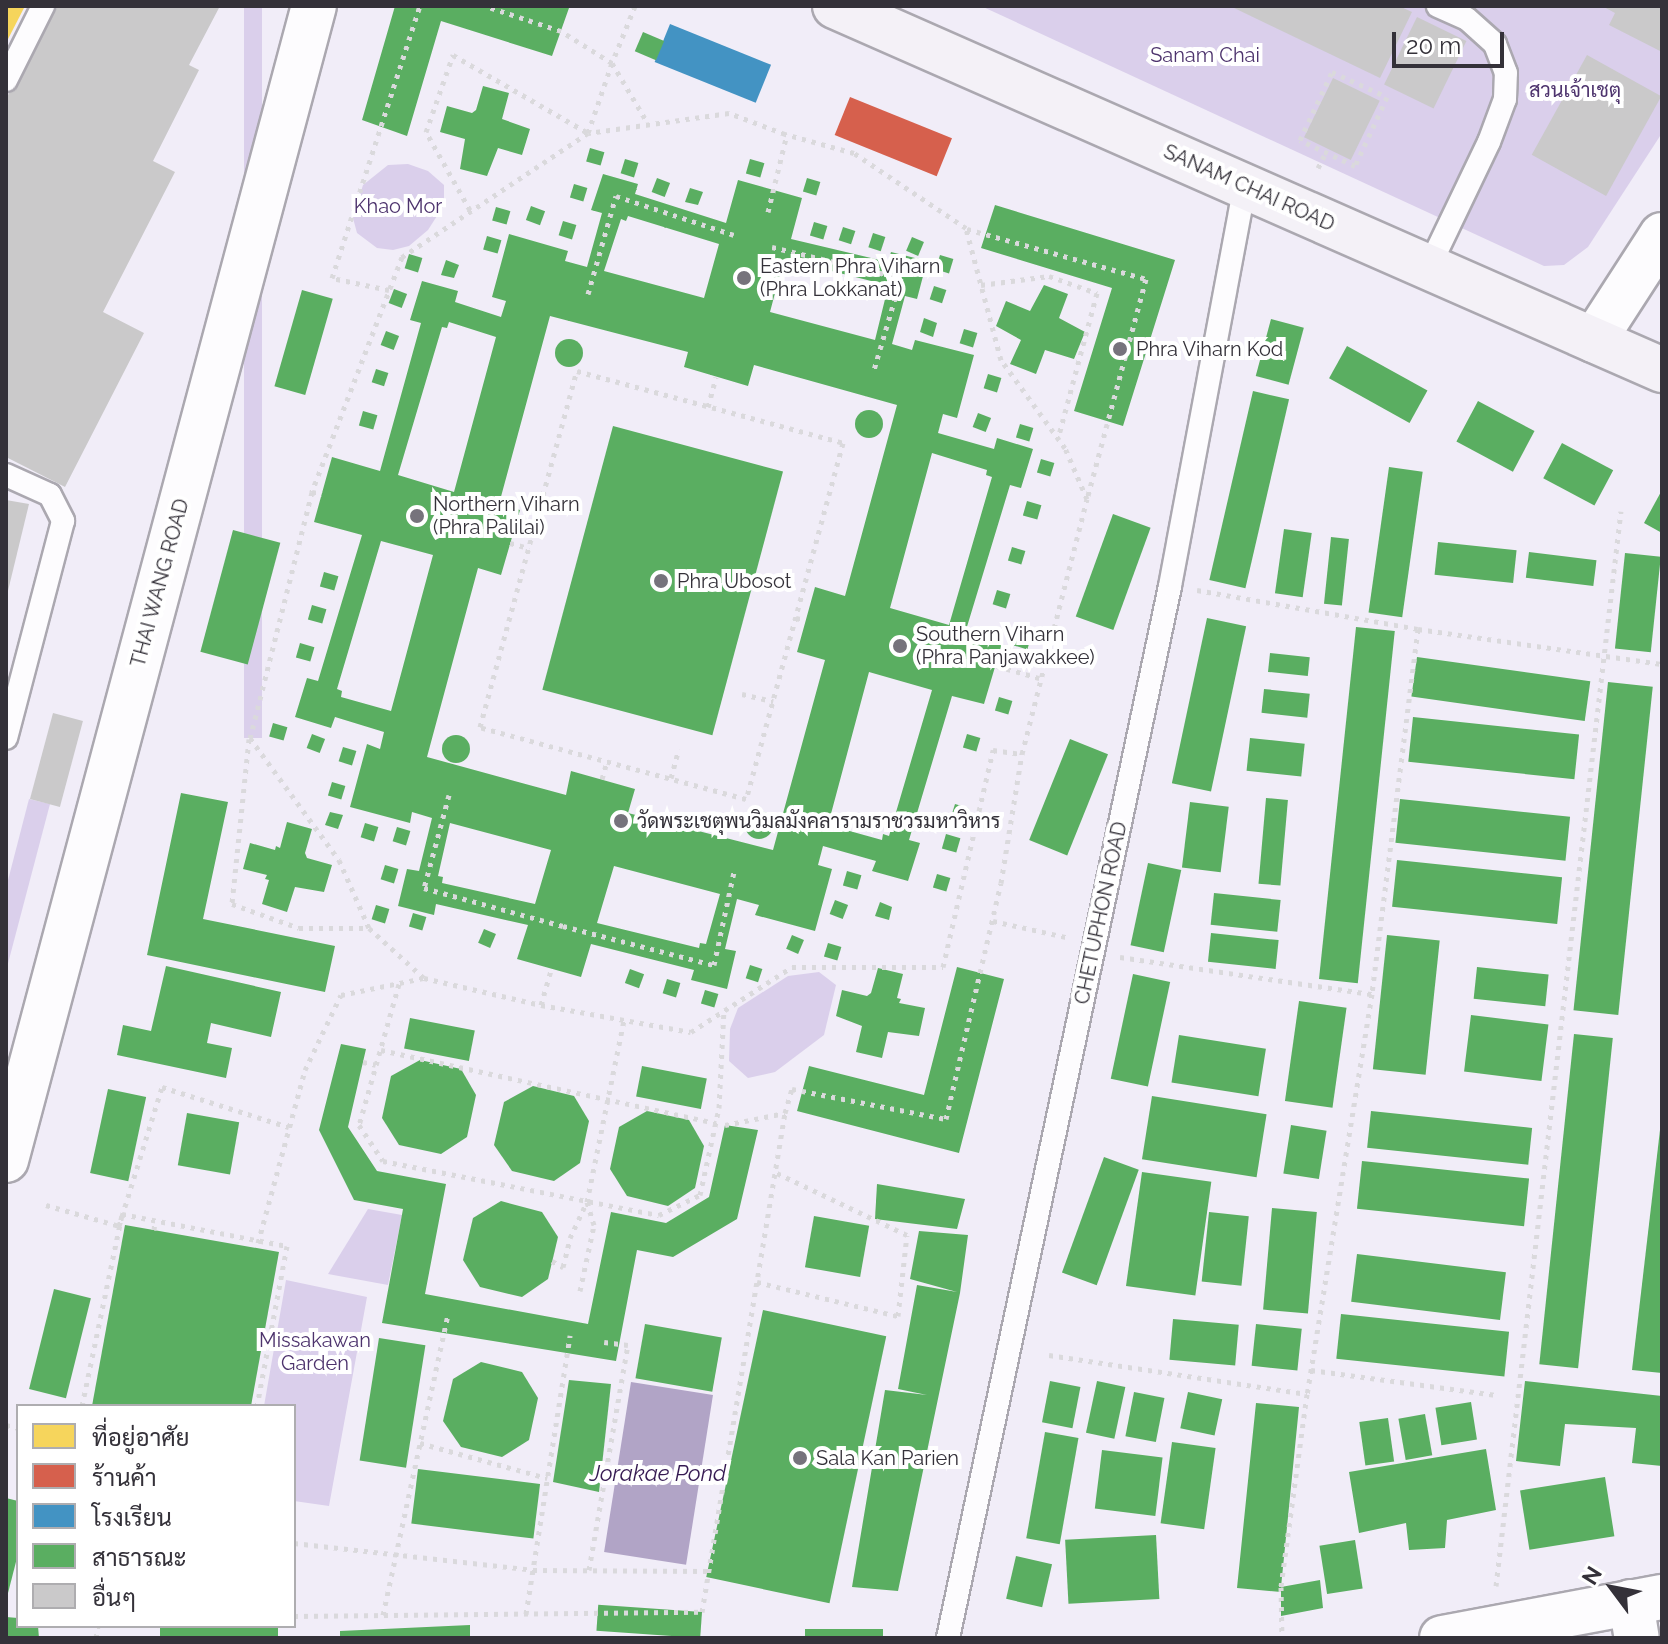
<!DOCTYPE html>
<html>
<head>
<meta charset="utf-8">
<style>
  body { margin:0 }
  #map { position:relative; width:1668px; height:1644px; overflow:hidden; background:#f1edf8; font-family:Raleway,Sarabun,sans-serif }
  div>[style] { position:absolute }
  .green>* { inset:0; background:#dacfeb; transform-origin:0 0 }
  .water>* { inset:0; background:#b1a4c6; transform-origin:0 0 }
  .homes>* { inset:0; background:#f6d55c }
  .shops>* { inset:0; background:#d6604d; transform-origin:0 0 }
  .schools>* { inset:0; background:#4393c3; transform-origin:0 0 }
  .public>* { inset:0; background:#5aae61; transform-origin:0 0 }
  .round { border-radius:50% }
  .building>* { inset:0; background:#cac9ca; transform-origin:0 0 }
  .path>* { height:5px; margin-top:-2.5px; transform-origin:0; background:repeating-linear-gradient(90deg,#dad9dc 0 4px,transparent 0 10px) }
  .roads { filter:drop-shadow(2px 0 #aba8b0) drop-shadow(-2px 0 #aba8b0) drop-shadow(0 2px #aba8b0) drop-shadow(0 -2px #aba8b0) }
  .service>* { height:22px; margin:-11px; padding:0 11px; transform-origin:11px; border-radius:11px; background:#fdfcfe }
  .minor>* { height:44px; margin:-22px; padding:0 22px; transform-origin:22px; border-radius:22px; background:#fdfcfe }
  .tertiary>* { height:44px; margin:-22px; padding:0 22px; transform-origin:22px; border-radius:22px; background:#fdfcfe }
  .secondary>* { height:44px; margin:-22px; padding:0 22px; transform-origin:22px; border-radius:22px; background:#f4f1f7 }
  .dots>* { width:22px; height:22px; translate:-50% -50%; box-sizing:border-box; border:4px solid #fff; border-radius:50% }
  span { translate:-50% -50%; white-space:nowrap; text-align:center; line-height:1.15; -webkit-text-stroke:8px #fff; paint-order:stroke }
  .park-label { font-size:20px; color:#4d336d }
  .street-label { font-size:20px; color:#343139 }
  .poi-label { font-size:20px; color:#343139 }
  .left { translate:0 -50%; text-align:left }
  .water-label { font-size:22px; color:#351a52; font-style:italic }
  .frame { position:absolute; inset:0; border:8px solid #343139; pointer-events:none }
  .legend { position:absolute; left:16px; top:1404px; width:280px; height:224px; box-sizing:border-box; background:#fff; border:2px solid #aeadb0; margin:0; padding:10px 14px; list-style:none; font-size:24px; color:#343139 }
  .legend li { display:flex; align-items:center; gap:16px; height:40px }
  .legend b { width:40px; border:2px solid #aeadb0 }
  .north { position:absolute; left:1572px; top:1548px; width:80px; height:80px; -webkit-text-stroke:6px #fff; paint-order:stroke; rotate:302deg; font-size:22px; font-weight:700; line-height:32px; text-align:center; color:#343139 }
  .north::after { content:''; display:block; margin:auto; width:28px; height:36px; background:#343139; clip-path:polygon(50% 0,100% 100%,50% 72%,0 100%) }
  .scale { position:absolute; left:1392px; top:32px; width:112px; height:36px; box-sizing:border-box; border:4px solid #343139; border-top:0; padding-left:10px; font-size:24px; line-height:28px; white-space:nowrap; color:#343139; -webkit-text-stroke:6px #fff; paint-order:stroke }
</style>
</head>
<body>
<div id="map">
  <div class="green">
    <i style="left:244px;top:6px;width:18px;height:732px"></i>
    <i style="clip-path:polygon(981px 6px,1662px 6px,1662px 133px,1588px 247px,1564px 265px,1544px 266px)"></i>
    <i style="clip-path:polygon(408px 164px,428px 171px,444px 185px,444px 205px,428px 230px,409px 246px,393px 250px,377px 248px,357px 233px,353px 218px,363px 185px,388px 165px)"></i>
    <i style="clip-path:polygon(29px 799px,50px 804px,6px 971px,6px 888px)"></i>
    <i style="clip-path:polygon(819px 972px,836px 985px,824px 1035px,775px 1072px,748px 1078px,729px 1061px,730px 1029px,738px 1008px,788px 976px)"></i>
    <i style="clip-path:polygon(368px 1209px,402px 1215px,388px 1285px,328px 1274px)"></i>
    <i style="clip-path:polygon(286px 1280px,367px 1297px,329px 1506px,294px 1501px,294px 1406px,264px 1406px)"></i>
  </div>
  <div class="water">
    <i style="left:631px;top:1382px;width:83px;height:172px;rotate:9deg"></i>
  </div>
  <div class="homes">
    <i style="clip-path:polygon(6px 6px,25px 6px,6px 43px)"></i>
  </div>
  <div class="shops">
    <i style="left:850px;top:97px;width:110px;height:41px;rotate:22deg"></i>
  </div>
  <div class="schools">
    <i style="left:670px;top:24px;width:109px;height:41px;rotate:22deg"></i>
  </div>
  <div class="public">
    <i style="clip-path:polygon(395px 6px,565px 6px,569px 8px,552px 56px,441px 21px,407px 136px,362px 120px)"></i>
    <i style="left:643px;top:32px;width:23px;height:21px;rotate:23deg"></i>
    <i style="clip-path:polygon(483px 86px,509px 93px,502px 119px,530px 129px,522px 155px,498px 148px,487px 176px,460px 169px,465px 139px,440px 132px,447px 106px,472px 113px,476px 110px)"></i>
    <i style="left:590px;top:148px;width:15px;height:14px;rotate:16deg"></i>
    <i style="left:625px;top:159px;width:14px;height:15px;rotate:17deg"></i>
    <i style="left:750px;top:159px;width:15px;height:15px;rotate:16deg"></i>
    <i style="clip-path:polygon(evenodd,603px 174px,638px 184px,635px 194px,726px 223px,738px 180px,802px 198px,791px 239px,888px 262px,891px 252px,927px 261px,917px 299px,905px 296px,892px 344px,912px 350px,915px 340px,974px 355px,957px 418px,943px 414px,938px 433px,994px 449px,997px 438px,1033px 449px,1021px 488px,1010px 485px,966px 630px,1003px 640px,984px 704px,952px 696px,909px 840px,920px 843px,908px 881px,872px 871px,876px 861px,823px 846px,818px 865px,832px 869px,815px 931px,755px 915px,759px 905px,737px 899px,725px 949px,736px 951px,727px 989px,691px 980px,694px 970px,591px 944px,581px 977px,517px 959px,528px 925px,436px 904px,434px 915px,398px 906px,407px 869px,419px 871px,432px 818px,412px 812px,410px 823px,350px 807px,367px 744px,380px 749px,384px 732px,335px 717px,331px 728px,295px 717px,307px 678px,318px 681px,362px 535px,314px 522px,332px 457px,380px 471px,421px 323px,410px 320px,422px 281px,458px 291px,455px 302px,501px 317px,506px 301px,492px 297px,509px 234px,568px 251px,565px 261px,587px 267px,602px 213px,591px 210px,603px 174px,628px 216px,719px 244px,704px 298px,604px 271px,621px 219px,626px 221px,628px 216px,603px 174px,784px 259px,883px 284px,881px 289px,887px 291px,875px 340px,770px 312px,784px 259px,603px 174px,550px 316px,688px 352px,684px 367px,748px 386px,754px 365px,897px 405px,845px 596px,815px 587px,797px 652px,825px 660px,773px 850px,628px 813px,635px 789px,571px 771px,566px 795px,427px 757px,478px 568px,501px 575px,520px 510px,499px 504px,550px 316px,603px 174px,449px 322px,496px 337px,454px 492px,398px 475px,442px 327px,447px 328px,449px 322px,603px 174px,932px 453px,987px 470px,986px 475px,992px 477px,949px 625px,890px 608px,932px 453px,603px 174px,381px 541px,433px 555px,391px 711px,341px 697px,342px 691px,337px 689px,381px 541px,603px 174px,869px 672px,932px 690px,889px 836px,883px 834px,882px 840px,828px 825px,869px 672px,603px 174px,450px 823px,551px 850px,535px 904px,442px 883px,443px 877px,438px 876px,450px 823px,603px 174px,614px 866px,720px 894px,706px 944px,700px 943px,699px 948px,597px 923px,614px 866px)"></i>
    <i style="left:657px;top:178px;width:14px;height:15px;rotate:21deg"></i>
    <i style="left:807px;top:178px;width:14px;height:14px;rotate:17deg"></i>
    <i style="left:574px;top:184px;width:14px;height:14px;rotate:17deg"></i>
    <i style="clip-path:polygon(690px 188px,703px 192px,698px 205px,685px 202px)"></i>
    <i style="clip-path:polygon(995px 205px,1175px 260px,1123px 426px,1074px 411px,1112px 288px,981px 248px)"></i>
    <i style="left:531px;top:206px;width:15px;height:15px;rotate:20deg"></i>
    <i style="left:496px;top:207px;width:15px;height:14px;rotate:16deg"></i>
    <i style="left:563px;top:221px;width:14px;height:15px;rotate:17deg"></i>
    <i style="left:814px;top:222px;width:14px;height:14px;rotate:17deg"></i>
    <i style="left:843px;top:227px;width:13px;height:14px;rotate:18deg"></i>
    <i style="left:873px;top:233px;width:13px;height:15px;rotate:18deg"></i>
    <i style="left:487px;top:236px;width:15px;height:14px;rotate:16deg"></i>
    <i style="left:912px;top:237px;width:13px;height:15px;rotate:23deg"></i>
    <i style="left:409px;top:254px;width:14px;height:15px;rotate:17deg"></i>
    <i style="left:940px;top:255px;width:14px;height:15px;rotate:17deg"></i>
    <i style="clip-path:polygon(446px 260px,459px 265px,454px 278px,441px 275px)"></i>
    <i style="clip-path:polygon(1044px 285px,1068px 294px,1059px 318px,1085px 332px,1074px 359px,1045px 350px,1036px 374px,1010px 364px,1021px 340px,996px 326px,1006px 301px,1030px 311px)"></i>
    <i style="left:934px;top:286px;width:13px;height:14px;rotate:18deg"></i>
    <i style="left:394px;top:289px;width:14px;height:15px;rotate:21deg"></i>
    <i style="left:302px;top:290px;width:32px;height:100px;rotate:16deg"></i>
    <i style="clip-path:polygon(924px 318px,937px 323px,933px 337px,920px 332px)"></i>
    <i style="left:1271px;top:319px;width:34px;height:59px;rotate:15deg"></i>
    <i style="left:964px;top:329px;width:14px;height:15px;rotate:17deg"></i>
    <i style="left:386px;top:331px;width:14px;height:15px;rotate:21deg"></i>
    <i class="round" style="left:555px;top:339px;width:28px;height:28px"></i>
    <i style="left:1347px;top:346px;width:92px;height:37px;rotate:29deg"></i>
    <i style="left:376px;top:369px;width:13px;height:14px;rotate:18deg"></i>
    <i style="left:988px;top:374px;width:14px;height:15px;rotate:17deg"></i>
    <i style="left:1253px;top:391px;width:37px;height:194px;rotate:13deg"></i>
    <i style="left:1478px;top:401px;width:64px;height:46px;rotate:28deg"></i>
    <i class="round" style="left:855px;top:410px;width:28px;height:28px"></i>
    <i style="left:363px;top:411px;width:15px;height:15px;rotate:16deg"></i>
    <i style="left:978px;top:413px;width:14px;height:15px;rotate:21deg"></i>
    <i style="left:1020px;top:424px;width:14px;height:14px;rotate:17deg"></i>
    <i style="left:613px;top:426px;width:176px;height:273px;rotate:15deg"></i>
    <i style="left:1562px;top:443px;width:58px;height:40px;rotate:28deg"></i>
    <i style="left:1041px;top:459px;width:14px;height:14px;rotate:17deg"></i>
    <i style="left:1389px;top:467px;width:34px;height:147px;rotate:8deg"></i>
    <i style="clip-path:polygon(1662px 490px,1662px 533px,1644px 523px)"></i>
    <i style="left:1027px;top:501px;width:15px;height:15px;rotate:16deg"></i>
    <i style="left:1113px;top:514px;width:40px;height:109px;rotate:20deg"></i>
    <i style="left:1284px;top:529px;width:28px;height:65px;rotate:8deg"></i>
    <i style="left:233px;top:530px;width:49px;height:126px;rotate:15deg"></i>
    <i style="left:1331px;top:537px;width:18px;height:67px;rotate:6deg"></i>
    <i style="left:1438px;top:542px;width:79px;height:33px;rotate:6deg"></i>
    <i style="left:1012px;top:547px;width:14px;height:14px;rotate:17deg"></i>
    <i style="left:1529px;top:552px;width:68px;height:26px;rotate:7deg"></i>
    <i style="left:1625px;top:553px;width:36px;height:96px;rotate:6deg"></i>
    <i style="left:324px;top:572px;width:15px;height:15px;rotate:16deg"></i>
    <i style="left:997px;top:590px;width:14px;height:15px;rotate:17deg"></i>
    <i style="left:312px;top:605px;width:15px;height:15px;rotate:16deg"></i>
    <i style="left:1207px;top:618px;width:40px;height:169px;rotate:12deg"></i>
    <i style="left:1356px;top:627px;width:39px;height:354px;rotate:6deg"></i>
    <i style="left:1018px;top:632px;width:14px;height:14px;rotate:17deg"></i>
    <i style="left:300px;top:643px;width:15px;height:15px;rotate:16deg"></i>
    <i style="left:1270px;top:653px;width:40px;height:19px;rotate:6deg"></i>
    <i style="left:1417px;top:657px;width:175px;height:40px;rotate:8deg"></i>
    <i style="left:1608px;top:682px;width:45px;height:330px;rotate:6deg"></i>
    <i style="left:1264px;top:689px;width:46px;height:24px;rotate:6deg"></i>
    <i style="left:999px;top:697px;width:14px;height:14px;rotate:17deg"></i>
    <i style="left:1413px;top:717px;width:167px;height:45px;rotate:6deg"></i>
    <i style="left:273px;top:723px;width:15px;height:14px;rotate:16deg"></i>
    <i style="left:312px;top:734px;width:14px;height:15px;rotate:21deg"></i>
    <i style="left:967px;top:734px;width:14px;height:14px;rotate:17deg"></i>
    <i class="round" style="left:442px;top:735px;width:28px;height:28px"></i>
    <i style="left:1250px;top:738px;width:55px;height:33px;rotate:6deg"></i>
    <i style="left:1070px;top:739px;width:41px;height:109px;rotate:22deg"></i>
    <i style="left:343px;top:747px;width:14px;height:15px;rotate:17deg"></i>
    <i style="left:332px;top:782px;width:14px;height:14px;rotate:17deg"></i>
    <i style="clip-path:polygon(181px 793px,228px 802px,203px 919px,335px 946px,325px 992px,147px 955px)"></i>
    <i style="left:1266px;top:798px;width:22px;height:86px;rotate:5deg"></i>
    <i style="left:1400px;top:799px;width:171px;height:44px;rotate:6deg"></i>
    <i style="left:1190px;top:802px;width:39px;height:66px;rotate:7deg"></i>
    <i style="left:955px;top:804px;width:14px;height:15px;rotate:17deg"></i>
    <i class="round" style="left:745px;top:811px;width:28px;height:28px"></i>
    <i style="clip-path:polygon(330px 812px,343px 815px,338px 829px,325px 825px)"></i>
    <i style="clip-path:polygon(287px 822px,312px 829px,305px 853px,307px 858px,332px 865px,324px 892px,295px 887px,287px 912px,262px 904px,269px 880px,265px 879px,267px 875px,243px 869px,250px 843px,275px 850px,276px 846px,280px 848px)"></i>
    <i style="left:365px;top:823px;width:14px;height:15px;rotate:17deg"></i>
    <i style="left:397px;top:827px;width:14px;height:15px;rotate:17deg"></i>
    <i style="left:946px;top:834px;width:15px;height:15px;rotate:16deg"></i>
    <i style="left:1397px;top:860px;width:166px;height:47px;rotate:6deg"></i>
    <i style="left:1148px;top:863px;width:34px;height:84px;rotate:12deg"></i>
    <i style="left:385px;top:865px;width:14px;height:15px;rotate:17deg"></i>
    <i style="left:847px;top:871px;width:15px;height:15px;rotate:16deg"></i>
    <i style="left:937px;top:874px;width:14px;height:14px;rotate:17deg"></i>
    <i style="left:1214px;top:893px;width:67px;height:32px;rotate:6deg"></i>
    <i style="left:835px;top:900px;width:14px;height:15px;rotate:21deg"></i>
    <i style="clip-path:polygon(880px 902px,892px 907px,889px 920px,875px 916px)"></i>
    <i style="left:376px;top:905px;width:14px;height:15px;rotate:17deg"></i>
    <i style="left:413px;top:913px;width:14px;height:14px;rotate:17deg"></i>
    <i style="left:484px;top:929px;width:13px;height:15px;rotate:23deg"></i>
    <i style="left:1211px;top:933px;width:68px;height:29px;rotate:6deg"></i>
    <i style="left:792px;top:935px;width:13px;height:15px;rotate:23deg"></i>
    <i style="left:1387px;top:935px;width:53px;height:135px;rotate:6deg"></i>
    <i style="left:828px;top:943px;width:14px;height:14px;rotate:17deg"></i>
    <i style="left:750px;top:965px;width:13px;height:14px;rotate:18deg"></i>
    <i style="clip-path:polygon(166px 966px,281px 992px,271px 1037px,211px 1023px,207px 1043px,232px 1048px,226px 1078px,117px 1055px,123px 1025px,151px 1031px)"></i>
    <i style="clip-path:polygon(957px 967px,1004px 979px,959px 1153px,797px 1111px,809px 1066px,924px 1095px)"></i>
    <i style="left:1477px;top:967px;width:72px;height:32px;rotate:6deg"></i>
    <i style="clip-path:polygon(878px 968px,903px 974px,897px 998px,901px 999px,899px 1003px,925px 1008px,919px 1036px,888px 1032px,882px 1058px,856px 1052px,862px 1026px,836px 1016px,842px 990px,867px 996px,871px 993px)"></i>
    <i style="left:630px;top:969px;width:15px;height:15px;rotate:20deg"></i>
    <i style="left:1133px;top:974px;width:38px;height:107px;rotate:12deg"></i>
    <i style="left:667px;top:979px;width:14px;height:15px;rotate:17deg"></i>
    <i style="left:705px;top:990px;width:14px;height:14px;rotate:17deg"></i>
    <i style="left:1299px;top:1001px;width:48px;height:101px;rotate:8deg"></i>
    <i style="left:1471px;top:1015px;width:78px;height:57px;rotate:7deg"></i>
    <i style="left:410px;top:1018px;width:66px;height:31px;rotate:11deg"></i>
    <i style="left:1574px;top:1034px;width:39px;height:332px;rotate:6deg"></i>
    <i style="left:1179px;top:1035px;width:88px;height:48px;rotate:9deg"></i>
    <i style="clip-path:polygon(341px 1044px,366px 1049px,348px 1127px,377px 1171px,446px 1184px,425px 1294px,588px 1324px,611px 1212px,666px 1223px,709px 1197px,725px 1125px,758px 1130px,737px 1219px,673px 1257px,637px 1250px,616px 1361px,382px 1323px,403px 1209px,354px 1200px,319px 1130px)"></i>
    <i style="clip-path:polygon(420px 1060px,461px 1069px,476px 1095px,467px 1137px,441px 1154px,399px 1145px,382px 1118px,391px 1076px)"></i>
    <i style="left:642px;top:1066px;width:66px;height:31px;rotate:11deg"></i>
    <i style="clip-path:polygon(533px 1086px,574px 1096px,589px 1121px,580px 1163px,554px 1181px,512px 1171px,494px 1145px,504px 1102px)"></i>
    <i style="left:108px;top:1089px;width:39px;height:86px;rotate:12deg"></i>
    <i style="left:1152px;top:1096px;width:116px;height:64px;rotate:9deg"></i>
    <i style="clip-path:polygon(647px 1111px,689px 1120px,704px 1146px,695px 1188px,668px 1206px,627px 1196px,610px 1169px,619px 1127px)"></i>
    <i style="left:1371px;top:1111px;width:162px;height:37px;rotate:6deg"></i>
    <i style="left:187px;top:1113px;width:53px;height:53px;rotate:10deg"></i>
    <i style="left:1291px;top:1125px;width:36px;height:49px;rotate:9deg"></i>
    <i style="clip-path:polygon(1660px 1130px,1662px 1130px,1662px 1373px,1632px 1370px)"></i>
    <i style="left:1104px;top:1157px;width:37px;height:123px;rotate:20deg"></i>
    <i style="left:1362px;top:1161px;width:168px;height:48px;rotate:6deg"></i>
    <i style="left:1142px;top:1172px;width:70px;height:115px;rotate:8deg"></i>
    <i style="clip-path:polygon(877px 1184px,965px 1199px,957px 1229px,875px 1219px)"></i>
    <i style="clip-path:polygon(501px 1201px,542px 1212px,558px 1237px,548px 1279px,522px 1297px,480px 1287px,463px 1260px,473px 1218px)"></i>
    <i style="left:1272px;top:1208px;width:45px;height:102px;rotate:5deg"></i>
    <i style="left:1209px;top:1212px;width:40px;height:70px;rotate:6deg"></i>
    <i style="left:814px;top:1216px;width:56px;height:52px;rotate:10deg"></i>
    <i style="clip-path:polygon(125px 1225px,279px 1252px,251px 1406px,92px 1406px)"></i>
    <i style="clip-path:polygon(919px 1231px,968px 1235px,960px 1293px,898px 1591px,852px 1587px,885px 1390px,927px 1395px,898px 1389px,917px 1285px,957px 1292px,910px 1279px)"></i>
    <i style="left:1357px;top:1254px;width:150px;height:48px;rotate:7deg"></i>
    <i style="left:54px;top:1289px;width:38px;height:103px;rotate:14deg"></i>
    <i style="left:763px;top:1310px;width:126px;height:273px;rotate:12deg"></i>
    <i style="left:1341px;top:1314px;width:169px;height:45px;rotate:6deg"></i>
    <i style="left:1173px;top:1319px;width:66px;height:41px;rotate:5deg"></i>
    <i style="left:645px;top:1324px;width:78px;height:55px;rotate:10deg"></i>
    <i style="left:1256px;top:1324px;width:46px;height:42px;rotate:6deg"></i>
    <i style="left:379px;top:1338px;width:47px;height:124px;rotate:9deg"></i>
    <i style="clip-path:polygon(481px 1362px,522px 1372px,538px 1398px,529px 1440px,502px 1457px,461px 1447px,443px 1421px,453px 1379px)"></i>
    <i style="clip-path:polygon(569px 1380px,611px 1384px,599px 1492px,553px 1482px)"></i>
    <i style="left:1050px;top:1381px;width:31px;height:42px;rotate:11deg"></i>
    <i style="left:1097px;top:1381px;width:29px;height:53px;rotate:12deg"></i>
    <i style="clip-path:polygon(1525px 1381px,1662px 1396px,1662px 1466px,1632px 1463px,1636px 1428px,1565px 1424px,1560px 1466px,1516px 1461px)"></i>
    <i style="left:1134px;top:1392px;width:31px;height:45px;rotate:11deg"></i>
    <i style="left:1188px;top:1392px;width:35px;height:37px;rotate:12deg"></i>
    <i style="left:1471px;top:1402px;width:38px;height:36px;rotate:81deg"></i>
    <i style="clip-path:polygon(1256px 1403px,1299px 1407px,1281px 1587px,1320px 1580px,1323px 1608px,1281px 1616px,1281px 1592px,1237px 1588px)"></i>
    <i style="left:1425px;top:1414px;width:42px;height:27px;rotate:80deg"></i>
    <i style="left:1388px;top:1418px;width:44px;height:29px;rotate:82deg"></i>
    <i style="left:1045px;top:1432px;width:34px;height:108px;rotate:10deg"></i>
    <i style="left:1172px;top:1442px;width:44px;height:82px;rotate:8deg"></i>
    <i style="clip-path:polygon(1486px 1449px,1496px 1510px,1447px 1520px,1445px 1548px,1409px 1550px,1406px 1523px,1359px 1533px,1349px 1472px)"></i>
    <i style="left:1102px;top:1450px;width:61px;height:59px;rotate:7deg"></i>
    <i style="left:418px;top:1469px;width:123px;height:55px;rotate:7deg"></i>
    <i style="left:1605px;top:1477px;width:60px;height:86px;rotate:81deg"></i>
    <i style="clip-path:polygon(6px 1498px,18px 1501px,18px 1554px,7px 1597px)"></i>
    <i style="left:1156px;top:1535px;width:64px;height:91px;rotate:87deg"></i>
    <i style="left:1355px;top:1540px;width:49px;height:36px;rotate:81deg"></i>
    <i style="left:1016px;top:1556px;width:37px;height:44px;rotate:13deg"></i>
    <i style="left:702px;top:1612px;width:26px;height:104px;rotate:94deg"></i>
    <i style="clip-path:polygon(6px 1617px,18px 1618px,18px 1626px,38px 1626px,39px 1638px,6px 1638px)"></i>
    <i style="clip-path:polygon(470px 1625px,470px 1638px,340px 1638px,340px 1631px)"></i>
    <i style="left:160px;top:1626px;width:118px;height:12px"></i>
    <i style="left:805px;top:1629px;width:78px;height:9px"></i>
  </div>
  <div class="building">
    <i style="clip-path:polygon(53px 6px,220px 6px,189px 65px,199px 70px,153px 161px,175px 172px,103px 312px,144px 333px,65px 487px,6px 457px,6px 99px)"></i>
    <i style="clip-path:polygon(1230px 6px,1399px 6px,1412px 12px,1380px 78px)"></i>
    <i style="clip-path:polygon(1602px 6px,1662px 6px,1662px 52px,1609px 25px,1615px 13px)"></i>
    <i style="left:1417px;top:17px;width:55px;height:75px;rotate:26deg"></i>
    <i style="left:1587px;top:55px;width:85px;height:114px;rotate:29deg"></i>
    <i style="left:1333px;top:78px;width:52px;height:66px;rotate:26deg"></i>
    <i style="clip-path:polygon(6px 500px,29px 504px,7px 595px,6px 595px)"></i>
    <i style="left:53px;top:713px;width:31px;height:89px;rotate:15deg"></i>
  </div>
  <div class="path">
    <i style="left:635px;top:6px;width:61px;rotate:112deg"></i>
    <i style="left:612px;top:63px;width:69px;rotate:59.3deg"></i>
    <i style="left:1332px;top:72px;width:60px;rotate:24.4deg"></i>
    <i style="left:1387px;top:97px;width:76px;rotate:114.9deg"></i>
    <i style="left:1355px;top:166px;width:61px;rotate:-154.7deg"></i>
    <i style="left:1300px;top:140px;width:75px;rotate:-64.8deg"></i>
    <i style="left:1318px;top:168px;width:18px;rotate:-63deg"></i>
    <i style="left:470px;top:210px;width:90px;rotate:-119.4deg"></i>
    <i style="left:426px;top:132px;width:82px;rotate:-70.7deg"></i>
    <i style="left:453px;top:55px;width:156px;rotate:30deg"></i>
    <i style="left:588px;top:133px;width:74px;rotate:-71.1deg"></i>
    <i style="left:612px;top:63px;width:60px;rotate:-147.9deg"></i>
    <i style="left:561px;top:31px;width:79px;rotate:-161.6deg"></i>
    <i style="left:768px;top:212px;width:80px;rotate:-76.3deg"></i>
    <i style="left:967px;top:229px;width:186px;rotate:15.6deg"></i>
    <i style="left:1146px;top:279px;width:228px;rotate:105deg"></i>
    <i style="left:772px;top:247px;width:133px;rotate:13.5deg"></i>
    <i style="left:901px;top:278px;width:96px;rotate:106.4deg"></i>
    <i style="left:981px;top:285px;width:69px;rotate:-7.5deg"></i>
    <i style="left:1049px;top:276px;width:51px;rotate:19.5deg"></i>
    <i style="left:1097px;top:293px;width:151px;rotate:105deg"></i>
    <i style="left:389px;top:290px;width:58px;rotate:-168.1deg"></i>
    <i style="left:332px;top:278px;width:286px;rotate:-72.1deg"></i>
    <i style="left:588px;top:294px;width:102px;rotate:-74.1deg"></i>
    <i style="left:616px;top:196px;width:124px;rotate:18.3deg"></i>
    <i style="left:577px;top:371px;width:276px;rotate:15.1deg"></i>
    <i style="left:843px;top:443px;width:369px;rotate:105.2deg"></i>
    <i style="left:746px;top:799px;width:276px;rotate:-164.9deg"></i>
    <i style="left:480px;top:727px;width:369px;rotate:-74.8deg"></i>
    <i style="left:708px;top:407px;width:31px;rotate:-75deg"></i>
    <i style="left:312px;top:492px;width:10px;rotate:11deg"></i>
    <i style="left:510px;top:543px;width:20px;rotate:15deg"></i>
    <i style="left:1197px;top:590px;width:224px;rotate:10deg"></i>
    <i style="left:1418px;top:629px;width:368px;rotate:97.2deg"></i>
    <i style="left:1372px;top:994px;width:405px;rotate:99.2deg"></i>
    <i style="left:1307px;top:1394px;width:195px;rotate:97.7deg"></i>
    <i style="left:1281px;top:1587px;width:51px;rotate:88.9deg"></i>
    <i style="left:796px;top:618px;width:9px;rotate:13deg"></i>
    <i style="left:1418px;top:629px;width:246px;rotate:8.2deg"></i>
    <i style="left:997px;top:666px;width:44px;rotate:15.9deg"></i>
    <i style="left:742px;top:694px;width:32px;rotate:13deg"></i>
    <i style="left:249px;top:739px;width:166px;rotate:95.9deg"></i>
    <i style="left:232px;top:904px;width:71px;rotate:19.7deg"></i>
    <i style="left:299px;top:928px;width:70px"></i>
    <i style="left:671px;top:778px;width:30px;rotate:-75deg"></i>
    <i style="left:602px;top:779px;width:19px;rotate:-74deg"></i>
    <i style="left:449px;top:795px;width:96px;rotate:105deg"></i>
    <i style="left:424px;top:888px;width:144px;rotate:15.3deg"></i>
    <i style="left:563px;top:926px;width:156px;rotate:14.5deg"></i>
    <i style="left:714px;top:965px;width:95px;rotate:-77.9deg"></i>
    <i style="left:993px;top:921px;width:75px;rotate:12.4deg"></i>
    <i style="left:1120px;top:957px;width:255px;rotate:8.4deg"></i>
    <i style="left:399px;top:984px;width:147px;rotate:105.8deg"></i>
    <i style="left:359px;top:1125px;width:43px;rotate:56.3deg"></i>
    <i style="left:383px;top:1161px;width:281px;rotate:11.1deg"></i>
    <i style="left:659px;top:1215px;width:46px;rotate:-26deg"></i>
    <i style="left:700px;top:1195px;width:89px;rotate:-77.7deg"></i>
    <i style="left:719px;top:1108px;width:98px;rotate:-87.1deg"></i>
    <i style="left:541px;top:1005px;width:36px;rotate:-74deg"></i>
    <i style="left:381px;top:1050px;width:343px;rotate:12.3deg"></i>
    <i style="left:363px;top:1062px;width:13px;rotate:13deg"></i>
    <i style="left:725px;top:1125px;width:61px;rotate:-11.3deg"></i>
    <i style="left:46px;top:1205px;width:76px;rotate:16deg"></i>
    <i style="left:119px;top:1226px;width:145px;rotate:-72.8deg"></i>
    <i style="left:162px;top:1087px;width:133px;rotate:17.5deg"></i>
    <i style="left:154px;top:1230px;width:9px;rotate:-84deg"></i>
    <i style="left:258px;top:1243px;width:179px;rotate:-74.8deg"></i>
    <i style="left:305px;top:1070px;width:83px;rotate:-64.4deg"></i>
    <i style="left:341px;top:995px;width:85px;rotate:-11.6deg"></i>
    <i style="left:424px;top:978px;width:120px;rotate:13deg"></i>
    <i style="left:541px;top:1005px;width:152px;rotate:10.2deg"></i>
    <i style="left:691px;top:1032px;width:120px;rotate:-32.8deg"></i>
    <i style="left:792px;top:967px;width:151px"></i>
    <i style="left:943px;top:967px;width:223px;rotate:-77deg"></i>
    <i style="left:993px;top:750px;width:29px;rotate:8deg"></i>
    <i style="left:1022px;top:754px;width:263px;rotate:-75.7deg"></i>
    <i style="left:1087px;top:499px;width:56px;rotate:-113.3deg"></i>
    <i style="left:1065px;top:448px;width:109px;rotate:-126deg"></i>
    <i style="left:1001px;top:360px;width:137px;rotate:-104.9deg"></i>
    <i style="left:966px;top:228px;width:135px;rotate:-146.2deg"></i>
    <i style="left:854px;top:153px;width:72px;rotate:-164.6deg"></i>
    <i style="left:785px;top:134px;width:60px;rotate:-159.4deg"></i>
    <i style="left:729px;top:113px;width:142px;rotate:171.9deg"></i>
    <i style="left:588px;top:133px;width:224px;rotate:146.3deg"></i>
    <i style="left:402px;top:257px;width:252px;rotate:111deg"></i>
    <i style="left:312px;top:492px;width:254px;rotate:104.1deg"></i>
    <i style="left:250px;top:738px;width:151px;rotate:53.9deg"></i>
    <i style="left:339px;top:860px;width:74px;rotate:66.2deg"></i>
    <i style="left:369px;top:928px;width:74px;rotate:42.3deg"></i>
    <i style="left:552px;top:1261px;width:13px;rotate:29deg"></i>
    <i style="left:563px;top:1267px;width:30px;rotate:-76deg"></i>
    <i style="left:570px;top:1238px;width:40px;rotate:-65deg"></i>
    <i style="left:757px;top:1282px;width:145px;rotate:13.6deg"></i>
    <i style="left:898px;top:1316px;width:81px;rotate:-83.7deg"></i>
    <i style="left:907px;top:1235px;width:146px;rotate:-154.5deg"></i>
    <i style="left:580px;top:1291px;width:67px;rotate:-78deg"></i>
    <i style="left:594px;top:1225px;width:24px;rotate:-107deg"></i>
    <i style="left:587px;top:1202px;width:186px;rotate:-78.5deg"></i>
    <i style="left:1049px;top:1355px;width:261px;rotate:8.6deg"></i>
    <i style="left:1311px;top:1370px;width:187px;rotate:7.7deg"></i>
    <i style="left:82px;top:1406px;width:196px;rotate:-78.2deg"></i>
    <i style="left:122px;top:1214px;width:168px;rotate:11deg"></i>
    <i style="left:287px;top:1246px;width:163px;rotate:100.6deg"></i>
    <i style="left:6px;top:1425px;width:12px;rotate:14deg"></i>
    <i style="left:420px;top:1443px;width:132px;rotate:15.4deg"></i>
    <i style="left:294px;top:1543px;width:241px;rotate:6.4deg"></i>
    <i style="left:533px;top:1570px;width:176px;rotate:0.3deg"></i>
    <i style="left:589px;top:1570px;width:228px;rotate:-80.2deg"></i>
    <i style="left:628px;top:1345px;width:24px;rotate:-173deg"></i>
    <i style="left:1496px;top:1586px;width:1082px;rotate:-83.37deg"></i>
    <i style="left:526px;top:1614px;width:282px;rotate:-81deg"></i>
    <i style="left:383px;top:1615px;width:308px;rotate:-77.8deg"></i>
    <i style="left:294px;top:1616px;width:408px;rotate:-0.6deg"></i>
    <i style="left:702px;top:1612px;width:506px;rotate:-80.56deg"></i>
    <i style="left:785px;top:1113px;width:25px;rotate:-74deg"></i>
    <i style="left:792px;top:1089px;width:157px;rotate:11deg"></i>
    <i style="left:946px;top:1119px;width:242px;rotate:-76.9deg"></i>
    <i style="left:1001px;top:883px;width:131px;rotate:-80.8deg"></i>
    <i style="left:96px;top:1638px;width:12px;rotate:-81deg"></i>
  </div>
  <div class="roads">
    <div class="service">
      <i style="left:6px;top:80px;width:83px;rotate:-63.4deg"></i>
      <i style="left:1429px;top:267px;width:139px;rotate:-64.4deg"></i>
      <i style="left:1489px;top:142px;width:46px;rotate:-69.6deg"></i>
      <i style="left:1505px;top:99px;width:26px;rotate:-88deg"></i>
      <i style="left:1506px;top:73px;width:31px;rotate:-111deg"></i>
      <i style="left:1495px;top:44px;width:38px;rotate:-138deg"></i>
      <i style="left:1467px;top:19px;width:32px;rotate:-156deg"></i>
      <i style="left:6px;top:475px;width:48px;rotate:24.4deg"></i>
      <i style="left:50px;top:495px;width:29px;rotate:63deg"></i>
      <i style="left:63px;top:521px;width:224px;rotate:104.7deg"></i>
      <i style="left:948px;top:1638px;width:1075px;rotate:-78.08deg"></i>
      <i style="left:1170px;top:586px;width:407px;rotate:-79.4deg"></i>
    </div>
    <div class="minor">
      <i style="left:1631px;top:1602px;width:36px;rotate:81deg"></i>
    </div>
    <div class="tertiary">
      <i style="left:1594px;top:340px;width:125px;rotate:-57.1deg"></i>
      <i style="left:6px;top:1160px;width:1194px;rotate:-75.06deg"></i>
      <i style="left:1442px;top:1638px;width:224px;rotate:-10.6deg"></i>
    </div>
    <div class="secondary">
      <i style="left:835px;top:6px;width:904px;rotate:23.76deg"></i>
    </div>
  </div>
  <div class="dots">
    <i style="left:744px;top:278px;background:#76737c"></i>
    <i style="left:1120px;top:349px;background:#76737c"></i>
    <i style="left:417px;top:516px;background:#76737c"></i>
    <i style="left:661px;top:581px;background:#76737c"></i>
    <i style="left:900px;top:646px;background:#76737c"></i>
    <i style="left:621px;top:821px;background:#76737c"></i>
    <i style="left:800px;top:1458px;background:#76737c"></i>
  </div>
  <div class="park-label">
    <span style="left:1205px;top:55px">Sanam Chai</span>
    <span style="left:1575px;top:90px">สวนเจ้าเชตุ</span>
    <span style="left:398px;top:206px">Khao Mor</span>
    <span style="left:315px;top:1352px">Missakawan<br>Garden</span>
  </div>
  <div class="street-label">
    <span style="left:1249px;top:188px;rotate:24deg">SANAM CHAI ROAD</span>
    <span style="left:160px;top:583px;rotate:-75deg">THAI WANG ROAD</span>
    <span style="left:1101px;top:913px;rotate:-78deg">CHETUPHON ROAD</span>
  </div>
  <div class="poi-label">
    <span class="left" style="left:760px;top:278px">Eastern Phra Viharn<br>(Phra Lokkanat)</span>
    <span class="left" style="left:1136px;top:349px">Phra Viharn Kod</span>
    <span class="left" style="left:433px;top:516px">Northern Viharn<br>(Phra Palilai)</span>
    <span class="left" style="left:677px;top:581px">Phra Ubosot</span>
    <span class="left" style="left:916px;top:646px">Southern Viharn<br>(Phra Panjawakkee)</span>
    <span class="left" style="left:637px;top:821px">วัดพระเชตุพนวิมลมังคลารามราชวรมหาวิหาร</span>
    <span class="left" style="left:816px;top:1458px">Sala Kan Parien</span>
  </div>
  <div class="water-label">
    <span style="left:658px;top:1474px">Jorakae Pond</span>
  </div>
  <div class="frame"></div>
  <ul class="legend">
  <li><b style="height:22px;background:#f6d55c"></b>ที่อยู่อาศัย</li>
  <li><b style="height:22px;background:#d6604d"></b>ร้านค้า</li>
  <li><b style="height:22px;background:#4393c3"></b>โรงเรียน</li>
  <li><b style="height:22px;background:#5aae61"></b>สาธารณะ</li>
  <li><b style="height:22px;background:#cac9ca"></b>อื่นๆ</li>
  </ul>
  <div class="north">N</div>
  <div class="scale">20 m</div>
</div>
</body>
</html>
